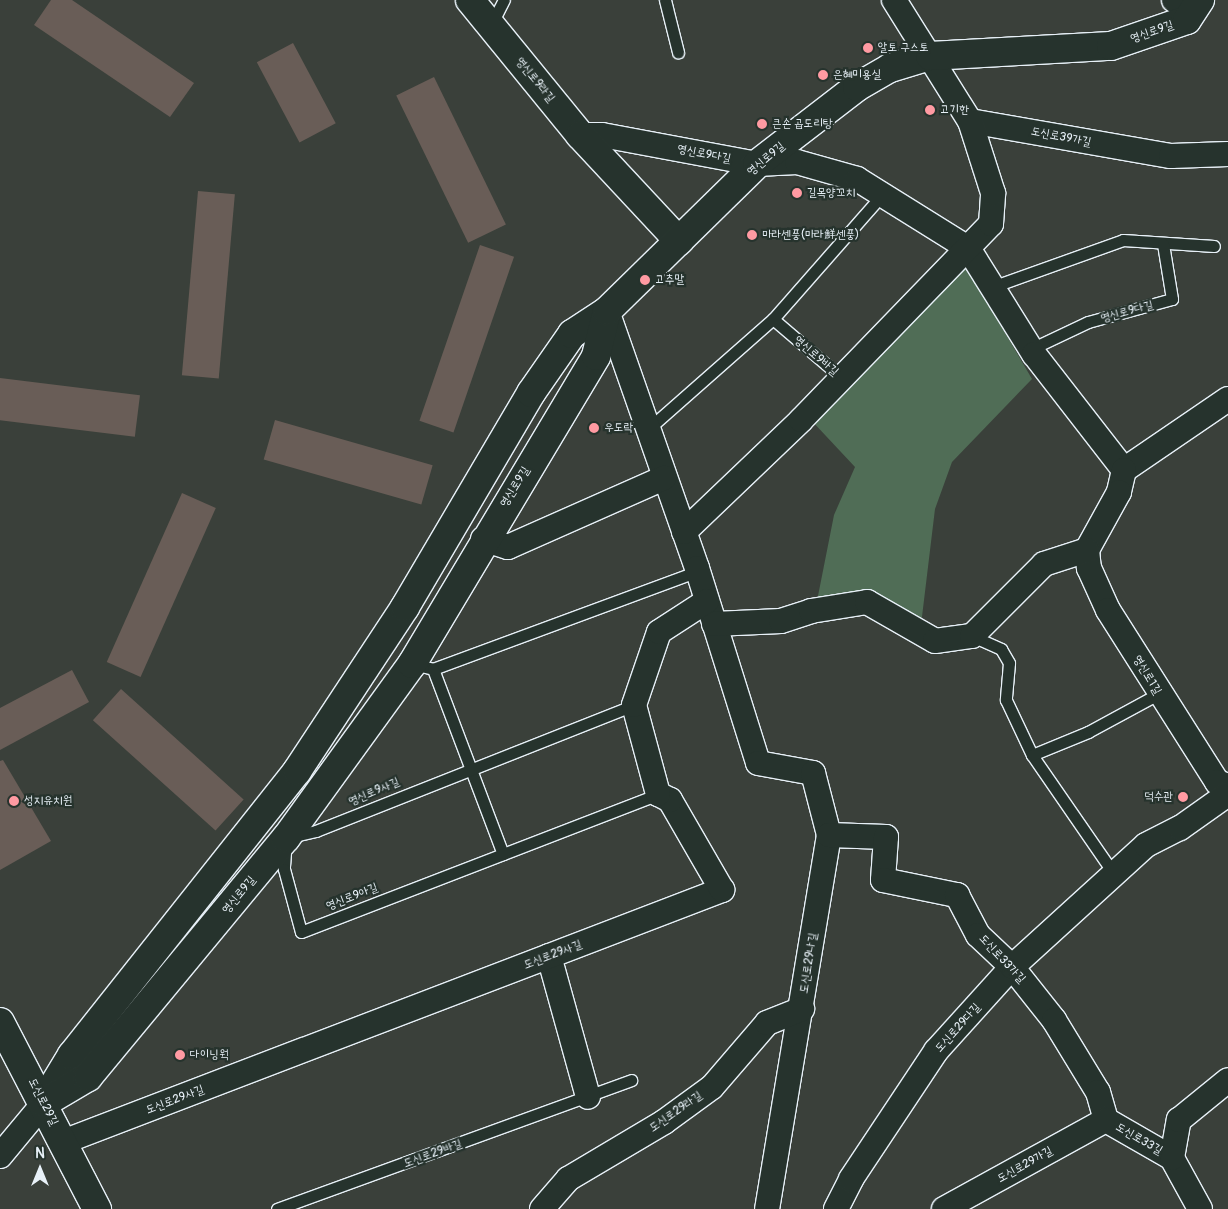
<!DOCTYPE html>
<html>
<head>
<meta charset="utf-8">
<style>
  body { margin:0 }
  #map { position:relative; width:1228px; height:1209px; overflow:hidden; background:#3a403a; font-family:Pangolin,"LXGW WenKai TC","Poor Story",sans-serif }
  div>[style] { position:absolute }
  .green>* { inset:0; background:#506d56 }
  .building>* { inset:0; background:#695d57; transform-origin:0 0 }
  .roads { filter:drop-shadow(1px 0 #e8f1f8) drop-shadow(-1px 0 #e8f1f8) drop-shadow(0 1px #e8f1f8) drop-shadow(0 -1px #e8f1f8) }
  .lane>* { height:11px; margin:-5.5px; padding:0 5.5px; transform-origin:5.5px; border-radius:5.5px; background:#26332d }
  .street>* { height:24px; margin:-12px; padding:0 12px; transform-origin:12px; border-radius:12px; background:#26332d }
  .secondary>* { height:28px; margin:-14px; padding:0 14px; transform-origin:14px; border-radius:14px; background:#26332d }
  .dots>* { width:14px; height:14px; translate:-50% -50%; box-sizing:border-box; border:2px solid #26332d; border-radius:50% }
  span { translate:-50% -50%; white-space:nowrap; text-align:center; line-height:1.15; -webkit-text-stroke:4.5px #26332d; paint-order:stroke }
  .street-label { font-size:12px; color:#e8f1f8 }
  .poi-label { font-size:12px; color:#e8f1f8 }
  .left { translate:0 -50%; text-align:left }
  .right { translate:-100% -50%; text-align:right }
  .north { position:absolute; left:15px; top:1144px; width:50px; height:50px; -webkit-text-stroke:4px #26332d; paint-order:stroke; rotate:0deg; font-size:14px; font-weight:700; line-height:20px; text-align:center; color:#e8f1f8 }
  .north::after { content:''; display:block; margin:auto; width:18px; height:22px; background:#e8f1f8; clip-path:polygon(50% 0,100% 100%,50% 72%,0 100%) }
</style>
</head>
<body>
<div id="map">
  <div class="green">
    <i style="clip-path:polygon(966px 266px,1032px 379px,952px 462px,935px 509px,921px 625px,817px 601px,834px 515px,855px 467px,811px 420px)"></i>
  </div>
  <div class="building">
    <i style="clip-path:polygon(51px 0,72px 0,194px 83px,170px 117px,34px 25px)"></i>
    <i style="left:293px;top:43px;width:91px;height:41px;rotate:62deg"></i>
    <i style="left:434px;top:77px;width:164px;height:42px;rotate:64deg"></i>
    <i style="left:198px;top:191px;width:37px;height:185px;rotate:5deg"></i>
    <i style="left:480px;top:245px;width:36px;height:186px;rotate:19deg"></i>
    <i style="left:0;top:378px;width:141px;height:42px;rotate:7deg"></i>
    <i style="left:275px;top:420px;width:164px;height:41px;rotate:16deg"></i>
    <i style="left:182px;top:493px;width:37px;height:185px;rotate:24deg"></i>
    <i style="clip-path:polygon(72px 670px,89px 702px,0 750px,0 708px)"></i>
    <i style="left:121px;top:689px;width:165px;height:42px;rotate:42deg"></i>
    <i style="clip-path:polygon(3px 760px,51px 841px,0 870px,0 761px)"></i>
  </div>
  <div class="roads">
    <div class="lane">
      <i style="left:665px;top:0;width:54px;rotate:76deg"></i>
      <i style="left:491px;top:25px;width:28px;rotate:-63deg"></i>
      <i style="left:992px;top:287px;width:139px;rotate:-19.7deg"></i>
      <i style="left:1123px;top:240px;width:91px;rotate:3.8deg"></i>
      <i style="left:773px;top:319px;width:91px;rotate:40.5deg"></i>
      <i style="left:1031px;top:349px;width:63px;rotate:-25.3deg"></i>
      <i style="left:1088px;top:322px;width:87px;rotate:-15.3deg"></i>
      <i style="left:1172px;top:299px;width:56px;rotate:-99.3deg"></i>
      <i style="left:647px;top:430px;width:168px;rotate:-41.4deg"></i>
      <i style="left:773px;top:319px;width:165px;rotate:-48.7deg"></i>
      <i style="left:972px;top:636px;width:32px;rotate:24deg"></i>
      <i style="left:1001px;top:649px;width:16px;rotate:60deg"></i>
      <i style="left:1009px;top:663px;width:37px;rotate:95deg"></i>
      <i style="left:1006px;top:700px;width:61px;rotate:64.7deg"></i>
      <i style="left:1032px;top:755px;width:145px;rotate:55.4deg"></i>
      <i style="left:412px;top:664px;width:22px;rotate:13deg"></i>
      <i style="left:433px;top:669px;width:283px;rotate:-20.3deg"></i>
      <i style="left:433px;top:669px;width:198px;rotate:69.3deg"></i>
      <i style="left:634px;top:705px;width:342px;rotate:158.4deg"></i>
      <i style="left:316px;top:831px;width:31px;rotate:167deg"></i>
      <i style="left:286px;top:838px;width:31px;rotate:94deg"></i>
      <i style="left:284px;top:869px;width:65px;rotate:74.9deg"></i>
      <i style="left:301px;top:932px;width:383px;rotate:-21.1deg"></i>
      <i style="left:1032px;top:755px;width:61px;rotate:-22.3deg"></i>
      <i style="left:1088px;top:732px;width:80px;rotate:-28.5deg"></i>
      <i style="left:277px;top:1209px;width:377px;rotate:-20deg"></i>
    </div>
    <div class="street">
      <i style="left:894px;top:0;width:143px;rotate:57.9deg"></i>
      <i style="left:970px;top:121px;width:204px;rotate:9.9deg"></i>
      <i style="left:1171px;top:156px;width:57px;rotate:-2deg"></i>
      <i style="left:1174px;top:0;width:22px;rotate:34deg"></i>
      <i style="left:580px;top:135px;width:22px"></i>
      <i style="left:602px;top:135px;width:158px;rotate:10.6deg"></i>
      <i style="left:757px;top:164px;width:40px;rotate:-2.9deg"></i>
      <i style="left:797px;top:162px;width:62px;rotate:15.8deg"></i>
      <i style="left:857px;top:179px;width:131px;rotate:31.9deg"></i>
      <i style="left:968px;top:248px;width:125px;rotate:58.1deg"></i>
      <i style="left:1034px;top:354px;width:147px;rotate:52.2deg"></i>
      <i style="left:607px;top:311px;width:272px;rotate:70.7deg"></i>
      <i style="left:697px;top:568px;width:204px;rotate:72.6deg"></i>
      <i style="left:758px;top:763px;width:56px;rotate:10.3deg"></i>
      <i style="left:813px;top:773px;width:64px;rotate:75.5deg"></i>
      <i style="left:829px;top:835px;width:379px;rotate:99.4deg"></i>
      <i style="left:1228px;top:399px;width:126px;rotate:145.7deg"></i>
      <i style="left:1124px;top:470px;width:23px;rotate:103deg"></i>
      <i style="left:1119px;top:492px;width:66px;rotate:118.9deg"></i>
      <i style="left:1087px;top:550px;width:18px;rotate:84deg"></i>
      <i style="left:1089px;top:568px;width:46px;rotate:65.7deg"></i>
      <i style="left:1108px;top:610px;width:204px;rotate:57.6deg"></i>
      <i style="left:1217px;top:782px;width:12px;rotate:20deg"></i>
      <i style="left:684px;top:532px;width:162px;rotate:-43.7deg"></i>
      <i style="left:801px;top:420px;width:273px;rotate:-45.9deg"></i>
      <i style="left:991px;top:224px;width:31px;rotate:-86deg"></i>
      <i style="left:993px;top:193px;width:76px;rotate:-107.7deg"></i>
      <i style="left:483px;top:539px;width:26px;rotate:18deg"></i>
      <i style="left:508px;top:547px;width:171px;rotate:-23.9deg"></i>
      <i style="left:714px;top:624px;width:67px;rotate:-2.6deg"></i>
      <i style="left:781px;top:621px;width:32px;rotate:-18deg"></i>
      <i style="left:811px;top:611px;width:57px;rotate:-9.1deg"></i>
      <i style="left:867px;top:602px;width:78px;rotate:29.8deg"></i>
      <i style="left:935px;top:641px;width:37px;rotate:-8deg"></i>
      <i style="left:972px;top:636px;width:102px;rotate:-45deg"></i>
      <i style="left:1044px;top:564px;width:45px;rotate:-18deg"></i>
      <i style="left:829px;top:835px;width:57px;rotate:2deg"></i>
      <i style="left:886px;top:837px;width:43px;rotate:94deg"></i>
      <i style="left:883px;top:880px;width:76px;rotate:11.5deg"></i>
      <i style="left:957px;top:895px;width:45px;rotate:62.3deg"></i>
      <i style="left:978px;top:935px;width:47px;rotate:43.3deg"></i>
      <i style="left:1012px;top:967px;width:68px;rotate:51.6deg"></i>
      <i style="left:1054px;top:1020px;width:84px;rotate:58.6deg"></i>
      <i style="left:1098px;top:1092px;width:29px;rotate:74deg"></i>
      <i style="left:549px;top:956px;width:146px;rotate:74.5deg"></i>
      <i style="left:1106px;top:1120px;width:76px;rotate:29.9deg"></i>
      <i style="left:1172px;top:1158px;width:58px;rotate:61.2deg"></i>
      <i style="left:63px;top:1142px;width:706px;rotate:-20.93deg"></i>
      <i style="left:722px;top:890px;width:104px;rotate:-120deg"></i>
      <i style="left:670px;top:800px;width:13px;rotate:-153deg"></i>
      <i style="left:658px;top:794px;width:92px;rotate:-105.1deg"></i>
      <i style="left:634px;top:705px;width:77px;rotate:-71.1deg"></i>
      <i style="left:659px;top:632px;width:57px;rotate:-32.9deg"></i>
      <i style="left:0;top:1156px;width:69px;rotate:-50.3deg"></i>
      <i style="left:1172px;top:1158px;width:39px;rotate:-80deg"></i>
      <i style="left:1179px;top:1120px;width:63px;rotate:-39.2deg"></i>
      <i style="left:542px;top:1209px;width:40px;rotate:-49deg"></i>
      <i style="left:568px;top:1179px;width:112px;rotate:-30.7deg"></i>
      <i style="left:664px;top:1122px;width:59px;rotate:-36.1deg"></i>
      <i style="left:712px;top:1087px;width:84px;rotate:-49.3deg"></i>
      <i style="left:767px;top:1023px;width:38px;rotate:-22deg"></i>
      <i style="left:836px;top:1209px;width:34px;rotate:-63deg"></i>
      <i style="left:851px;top:1179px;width:154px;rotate:-56.4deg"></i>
      <i style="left:936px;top:1051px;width:113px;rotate:-47.9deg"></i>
      <i style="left:1012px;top:967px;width:181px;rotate:-42.3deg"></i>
      <i style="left:1146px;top:845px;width:38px;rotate:-27deg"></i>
      <i style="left:1180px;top:828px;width:59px;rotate:-35.3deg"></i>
      <i style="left:944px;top:1209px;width:185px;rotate:-28.8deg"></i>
    </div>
    <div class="secondary">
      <i style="left:470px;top:0;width:174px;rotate:50.8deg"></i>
      <i style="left:580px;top:135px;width:145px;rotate:47deg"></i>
      <i style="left:0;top:1022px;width:211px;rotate:62.6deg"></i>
      <i style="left:44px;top:1101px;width:54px;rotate:-58.7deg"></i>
      <i style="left:72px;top:1055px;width:362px;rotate:-51.6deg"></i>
      <i style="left:297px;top:771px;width:196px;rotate:-56.6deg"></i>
      <i style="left:405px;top:607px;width:248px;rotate:-59.5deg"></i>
      <i style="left:531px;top:393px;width:72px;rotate:-55.2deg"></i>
      <i style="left:572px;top:334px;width:42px;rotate:-33.3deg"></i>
      <i style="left:44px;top:1103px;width:51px;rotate:-30.6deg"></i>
      <i style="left:88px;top:1077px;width:310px;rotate:-50.4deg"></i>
      <i style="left:286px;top:838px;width:215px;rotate:-54.1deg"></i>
      <i style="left:412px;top:664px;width:359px;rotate:-59.1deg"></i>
      <i style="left:596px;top:356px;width:46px;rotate:-76.3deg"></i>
      <i style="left:607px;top:311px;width:210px;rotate:-44.4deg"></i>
      <i style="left:757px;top:164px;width:126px;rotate:-37.6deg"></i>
      <i style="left:857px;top:87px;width:38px;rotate:-30deg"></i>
      <i style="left:890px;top:68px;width:42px;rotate:-16.7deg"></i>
      <i style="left:930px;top:56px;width:181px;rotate:-3.2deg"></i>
      <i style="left:1111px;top:46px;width:80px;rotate:-18.9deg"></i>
      <i style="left:1187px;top:20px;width:24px;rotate:-57deg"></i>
    </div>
  </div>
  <div class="dots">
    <i style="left:868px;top:48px;background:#ff9aa2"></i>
    <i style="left:823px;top:75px;background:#ff9aa2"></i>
    <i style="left:930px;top:110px;background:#ff9aa2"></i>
    <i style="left:762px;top:124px;background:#ff9aa2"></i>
    <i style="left:797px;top:193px;background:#ff9aa2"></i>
    <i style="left:752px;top:235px;background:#ff9aa2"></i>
    <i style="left:645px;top:280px;background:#ff9aa2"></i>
    <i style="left:594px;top:428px;background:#ff9aa2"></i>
    <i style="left:1183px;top:797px;background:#ff9aa2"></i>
    <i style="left:14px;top:801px;background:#ff9aa2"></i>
    <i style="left:180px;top:1055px;background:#ff9aa2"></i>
  </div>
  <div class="street-label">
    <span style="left:1152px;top:32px;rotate:-19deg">영신로9길</span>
    <span style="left:535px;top:80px;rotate:51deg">영신로9라길</span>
    <span style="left:1061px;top:137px;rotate:11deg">도신로39가길</span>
    <span style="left:704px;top:154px;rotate:11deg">영신로9다길</span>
    <span style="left:766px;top:159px;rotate:-40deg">영신로9길</span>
    <span style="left:1127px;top:312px;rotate:-15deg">영신로9다길</span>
    <span style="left:816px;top:356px;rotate:41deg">영신로9바길</span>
    <span style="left:515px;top:487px;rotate:-58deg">영신로9길</span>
    <span style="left:1147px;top:675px;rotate:59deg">영신로1길</span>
    <span style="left:374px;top:792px;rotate:-23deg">영신로9사길</span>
    <span style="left:239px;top:895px;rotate:-50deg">영신로9길</span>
    <span style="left:352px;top:897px;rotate:-21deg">영신로9아길</span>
    <span style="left:553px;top:955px;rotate:-21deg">도신로29사길</span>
    <span style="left:1002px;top:959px;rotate:47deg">도신로33가길</span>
    <span style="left:809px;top:963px;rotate:-81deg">도신로29나길</span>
    <span style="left:958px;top:1028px;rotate:-48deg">도신로29다길</span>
    <span style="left:175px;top:1100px;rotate:-21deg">도신로29사길</span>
    <span style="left:43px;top:1102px;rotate:63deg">도신로29길</span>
    <span style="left:676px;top:1112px;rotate:-35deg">도신로29라길</span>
    <span style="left:1139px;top:1139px;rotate:30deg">도신로33길</span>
    <span style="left:433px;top:1154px;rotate:-20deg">도신로29바길</span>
    <span style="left:1025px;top:1165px;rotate:-29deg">도신로29가길</span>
  </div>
  <div class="poi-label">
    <span class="left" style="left:878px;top:48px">알토 구스토</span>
    <span class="left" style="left:833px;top:75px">은혜미용실</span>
    <span class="left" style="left:940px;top:110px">고기한</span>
    <span class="left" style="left:772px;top:124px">큰손 곱도리탕</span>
    <span class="left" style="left:807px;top:193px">길목양꼬치</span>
    <span class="left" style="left:762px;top:235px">마라센풍(마라鮮센풍)</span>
    <span class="left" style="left:655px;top:280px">고추말</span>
    <span class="left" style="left:604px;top:428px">우도락</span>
    <span class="right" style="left:1173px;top:797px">덕수관</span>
    <span class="left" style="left:24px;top:801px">성지유치원</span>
    <span class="left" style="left:190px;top:1055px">다이닝웍</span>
  </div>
  <div class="north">N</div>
</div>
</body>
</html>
